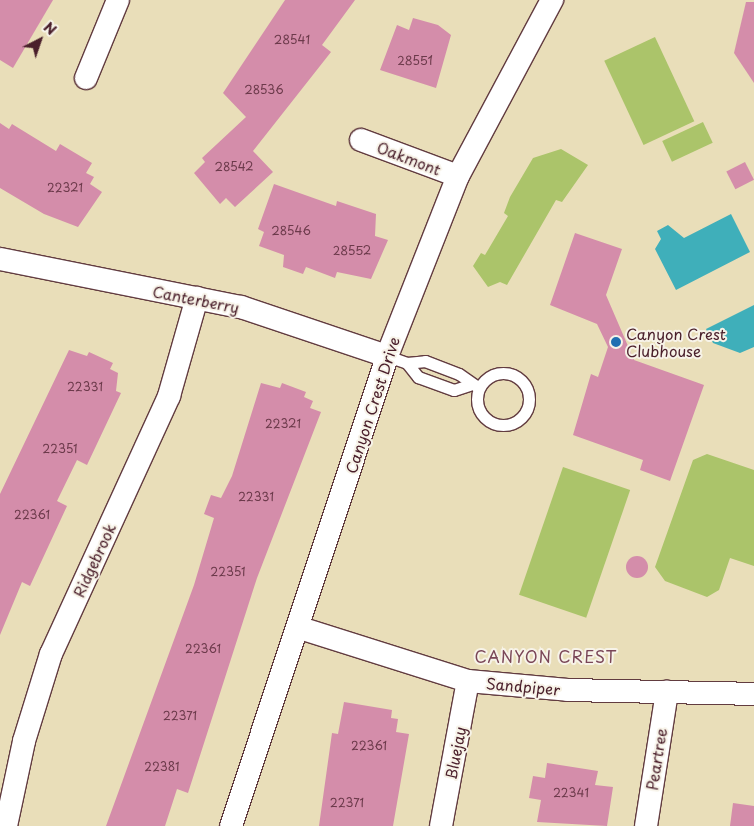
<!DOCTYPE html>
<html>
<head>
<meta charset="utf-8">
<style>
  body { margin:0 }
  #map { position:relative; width:754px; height:826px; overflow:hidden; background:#e9deb9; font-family:"Playpen Sans",sans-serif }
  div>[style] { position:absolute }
  .green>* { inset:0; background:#abc46a; transform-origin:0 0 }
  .water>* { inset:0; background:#3fafba }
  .building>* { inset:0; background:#d48daa; transform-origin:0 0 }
  .round { border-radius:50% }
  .roads { filter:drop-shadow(1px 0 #623c40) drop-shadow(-1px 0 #623c40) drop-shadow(0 1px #623c40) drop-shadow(0 -1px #623c40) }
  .lane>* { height:11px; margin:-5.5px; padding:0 5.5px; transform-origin:5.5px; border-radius:5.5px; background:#fff }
  .lane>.ring { margin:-5.5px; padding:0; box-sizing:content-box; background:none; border:11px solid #fff; border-radius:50% }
  .street>* { height:22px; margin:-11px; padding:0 11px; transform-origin:11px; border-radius:11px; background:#fff }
  .dots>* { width:14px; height:14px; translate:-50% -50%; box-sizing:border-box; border:2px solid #f7f3e8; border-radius:50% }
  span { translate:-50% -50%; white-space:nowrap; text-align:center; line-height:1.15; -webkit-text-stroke:4px #f7f3e8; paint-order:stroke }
  .number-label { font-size:12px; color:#6c3a4b }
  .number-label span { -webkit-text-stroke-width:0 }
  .street-label { font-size:15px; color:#4a1f2b }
  .poi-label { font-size:15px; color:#4a1f2b }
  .left { translate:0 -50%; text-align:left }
  .neighbourhood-label { font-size:16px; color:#7a4657; letter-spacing:1px }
  .north { position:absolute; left:15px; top:15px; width:50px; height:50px; -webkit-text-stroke:4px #f7f3e8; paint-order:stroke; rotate:41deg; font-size:14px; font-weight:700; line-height:20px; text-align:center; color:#4a1f2b }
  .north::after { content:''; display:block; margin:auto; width:18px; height:22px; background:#4a1f2b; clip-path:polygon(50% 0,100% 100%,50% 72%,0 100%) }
</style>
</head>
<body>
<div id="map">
  <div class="green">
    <i style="left:655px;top:37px;width:93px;height:56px;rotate:65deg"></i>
    <i style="left:703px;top:122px;width:23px;height:45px;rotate:65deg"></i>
    <i style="clip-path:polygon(561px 149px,588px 165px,562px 202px,556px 200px,507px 285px,500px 282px,488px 287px,473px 266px,481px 253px,485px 255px,508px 216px,504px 213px,510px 197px,533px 158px)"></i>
    <i style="clip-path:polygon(707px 454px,754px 470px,754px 566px,730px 558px,719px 590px,707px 597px,665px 581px,655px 567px,693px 460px)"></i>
    <i style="left:563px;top:467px;width:71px;height:135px;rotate:19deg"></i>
  </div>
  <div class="water">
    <i style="clip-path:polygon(731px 214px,750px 252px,676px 290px,655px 249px,661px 239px,657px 231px,668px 225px,684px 238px)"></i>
    <i style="clip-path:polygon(754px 305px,754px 347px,740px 353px,713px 343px,706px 329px)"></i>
  </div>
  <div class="building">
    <i style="clip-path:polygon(0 0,53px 0,13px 68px,0 60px)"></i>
    <i style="clip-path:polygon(285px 0,355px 0,322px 45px,331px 52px,253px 151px,273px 172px,235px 207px,226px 198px,220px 204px,194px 173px,205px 162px,202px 158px,246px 117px,223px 93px)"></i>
    <i style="clip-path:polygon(746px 2px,754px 2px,754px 83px,734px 53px)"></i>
    <i style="clip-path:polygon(413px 18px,438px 25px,451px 35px,436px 88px,380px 70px,397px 25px,409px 30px)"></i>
    <i style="clip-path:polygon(0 123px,9px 129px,12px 124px,56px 151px,60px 144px,92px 163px,86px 173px,94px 177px,90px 184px,102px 192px,78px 227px,44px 214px,0 188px)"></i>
    <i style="left:745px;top:162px;width:20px;height:21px;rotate:63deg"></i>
    <i style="clip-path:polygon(274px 184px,336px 206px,337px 201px,376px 214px,375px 236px,388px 240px,371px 279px,337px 272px,335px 278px,306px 267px,303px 274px,283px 267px,284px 255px,259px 246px,264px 232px,258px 229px)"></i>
    <i style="clip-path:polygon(575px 233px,622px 249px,606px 295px,634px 360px,704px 385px,670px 481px,640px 470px,643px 460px,573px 435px,591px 374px,598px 377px,608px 347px,597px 324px,550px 305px)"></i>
    <i style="clip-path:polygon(69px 350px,87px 356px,89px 352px,113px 363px,110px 369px,118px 373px,116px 391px,121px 393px,87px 465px,77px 460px,57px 501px,67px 506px,30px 586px,22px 582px,0 635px,0 494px)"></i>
    <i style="clip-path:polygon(261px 383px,280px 388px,282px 383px,306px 392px,304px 397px,313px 401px,310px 408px,321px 412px,257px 578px,188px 793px,177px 789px,165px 826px,106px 826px,194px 585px,214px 518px,204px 514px,211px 495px,221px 498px,232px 476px)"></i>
    <i class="round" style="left:626px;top:556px;width:22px;height:22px"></i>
    <i style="clip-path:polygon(344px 702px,392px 710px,391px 718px,398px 719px,396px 732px,409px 734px,393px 826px,319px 826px,332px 733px,338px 734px)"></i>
    <i style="clip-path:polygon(547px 763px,598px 771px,595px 785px,613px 787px,607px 826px,537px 822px,541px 800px,529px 798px,533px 776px,545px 778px)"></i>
    <i style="clip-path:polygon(733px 803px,754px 806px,754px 826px,730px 826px)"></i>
  </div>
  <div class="roads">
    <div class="lane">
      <i style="left:387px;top:356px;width:21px;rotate:19deg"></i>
      <i style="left:407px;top:363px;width:18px;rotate:-6deg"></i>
      <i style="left:425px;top:361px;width:36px;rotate:21deg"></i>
      <i style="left:459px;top:374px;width:24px;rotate:35deg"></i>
      <i style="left:407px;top:363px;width:18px;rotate:52deg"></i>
      <i style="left:418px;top:377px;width:38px;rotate:20deg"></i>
      <i style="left:454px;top:390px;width:16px;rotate:-18deg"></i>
      <i class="ring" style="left:477px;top:373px;width:41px;height:41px"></i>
    </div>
    <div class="street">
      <i style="left:86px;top:78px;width:84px;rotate:-67.7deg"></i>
      <i style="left:361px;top:140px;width:103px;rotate:20.4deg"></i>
      <i style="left:0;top:259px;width:246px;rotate:11.3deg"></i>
      <i style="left:241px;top:307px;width:154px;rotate:18.6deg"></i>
      <i style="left:300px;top:628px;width:176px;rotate:17.5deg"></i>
      <i style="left:468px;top:681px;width:100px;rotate:5.1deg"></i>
      <i style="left:568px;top:690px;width:186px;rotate:1.2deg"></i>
      <i style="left:6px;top:826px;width:87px;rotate:-78deg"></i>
      <i style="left:24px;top:741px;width:91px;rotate:-72.8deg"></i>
      <i style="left:51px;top:654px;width:284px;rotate:-65.4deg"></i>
      <i style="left:169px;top:396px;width:102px;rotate:-74.1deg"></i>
      <i style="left:231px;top:826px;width:495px;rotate:-71.6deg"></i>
      <i style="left:387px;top:356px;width:193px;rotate:-68.5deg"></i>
      <i style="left:458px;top:176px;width:200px;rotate:-61.9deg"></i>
      <i style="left:441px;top:826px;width:147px;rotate:-79.5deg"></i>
      <i style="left:646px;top:826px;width:136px;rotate:-81.1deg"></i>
    </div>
  </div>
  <div class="dots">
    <i style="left:616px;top:342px;background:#1f6fb2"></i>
  </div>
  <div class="number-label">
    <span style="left:292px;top:40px">28541</span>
    <span style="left:415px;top:61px">28551</span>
    <span style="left:264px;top:90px">28536</span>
    <span style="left:234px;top:167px">28542</span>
    <span style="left:65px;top:188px">22321</span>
    <span style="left:291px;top:231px">28546</span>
    <span style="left:352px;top:251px">28552</span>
    <span style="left:85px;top:387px">22331</span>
    <span style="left:283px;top:424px">22321</span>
    <span style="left:60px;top:449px">22351</span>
    <span style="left:256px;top:497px">22331</span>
    <span style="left:32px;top:515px">22361</span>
    <span style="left:228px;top:572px">22351</span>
    <span style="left:203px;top:649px">22361</span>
    <span style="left:180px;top:716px">22371</span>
    <span style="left:369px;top:746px">22361</span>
    <span style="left:162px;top:767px">22381</span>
    <span style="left:571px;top:793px">22341</span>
    <span style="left:347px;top:803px">22371</span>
  </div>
  <div class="street-label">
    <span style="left:409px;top:158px;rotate:21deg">Oakmont</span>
    <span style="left:196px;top:299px;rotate:11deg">Canterberry</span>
    <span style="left:372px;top:405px;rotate:-72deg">Canyon Crest Drive</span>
    <span style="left:94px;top:560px;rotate:-65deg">Ridgebrook</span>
    <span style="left:523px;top:686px;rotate:5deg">Sandpiper</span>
    <span style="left:455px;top:753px;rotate:-79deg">Bluejay</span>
    <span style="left:656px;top:759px;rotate:-81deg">Peartree</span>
  </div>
  <div class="poi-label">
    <span class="left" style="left:626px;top:342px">Canyon Crest<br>Clubhouse</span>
  </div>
  <div class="neighbourhood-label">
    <span style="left:546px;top:656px">CANYON CREST</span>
  </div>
  <div class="north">N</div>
</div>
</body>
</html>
